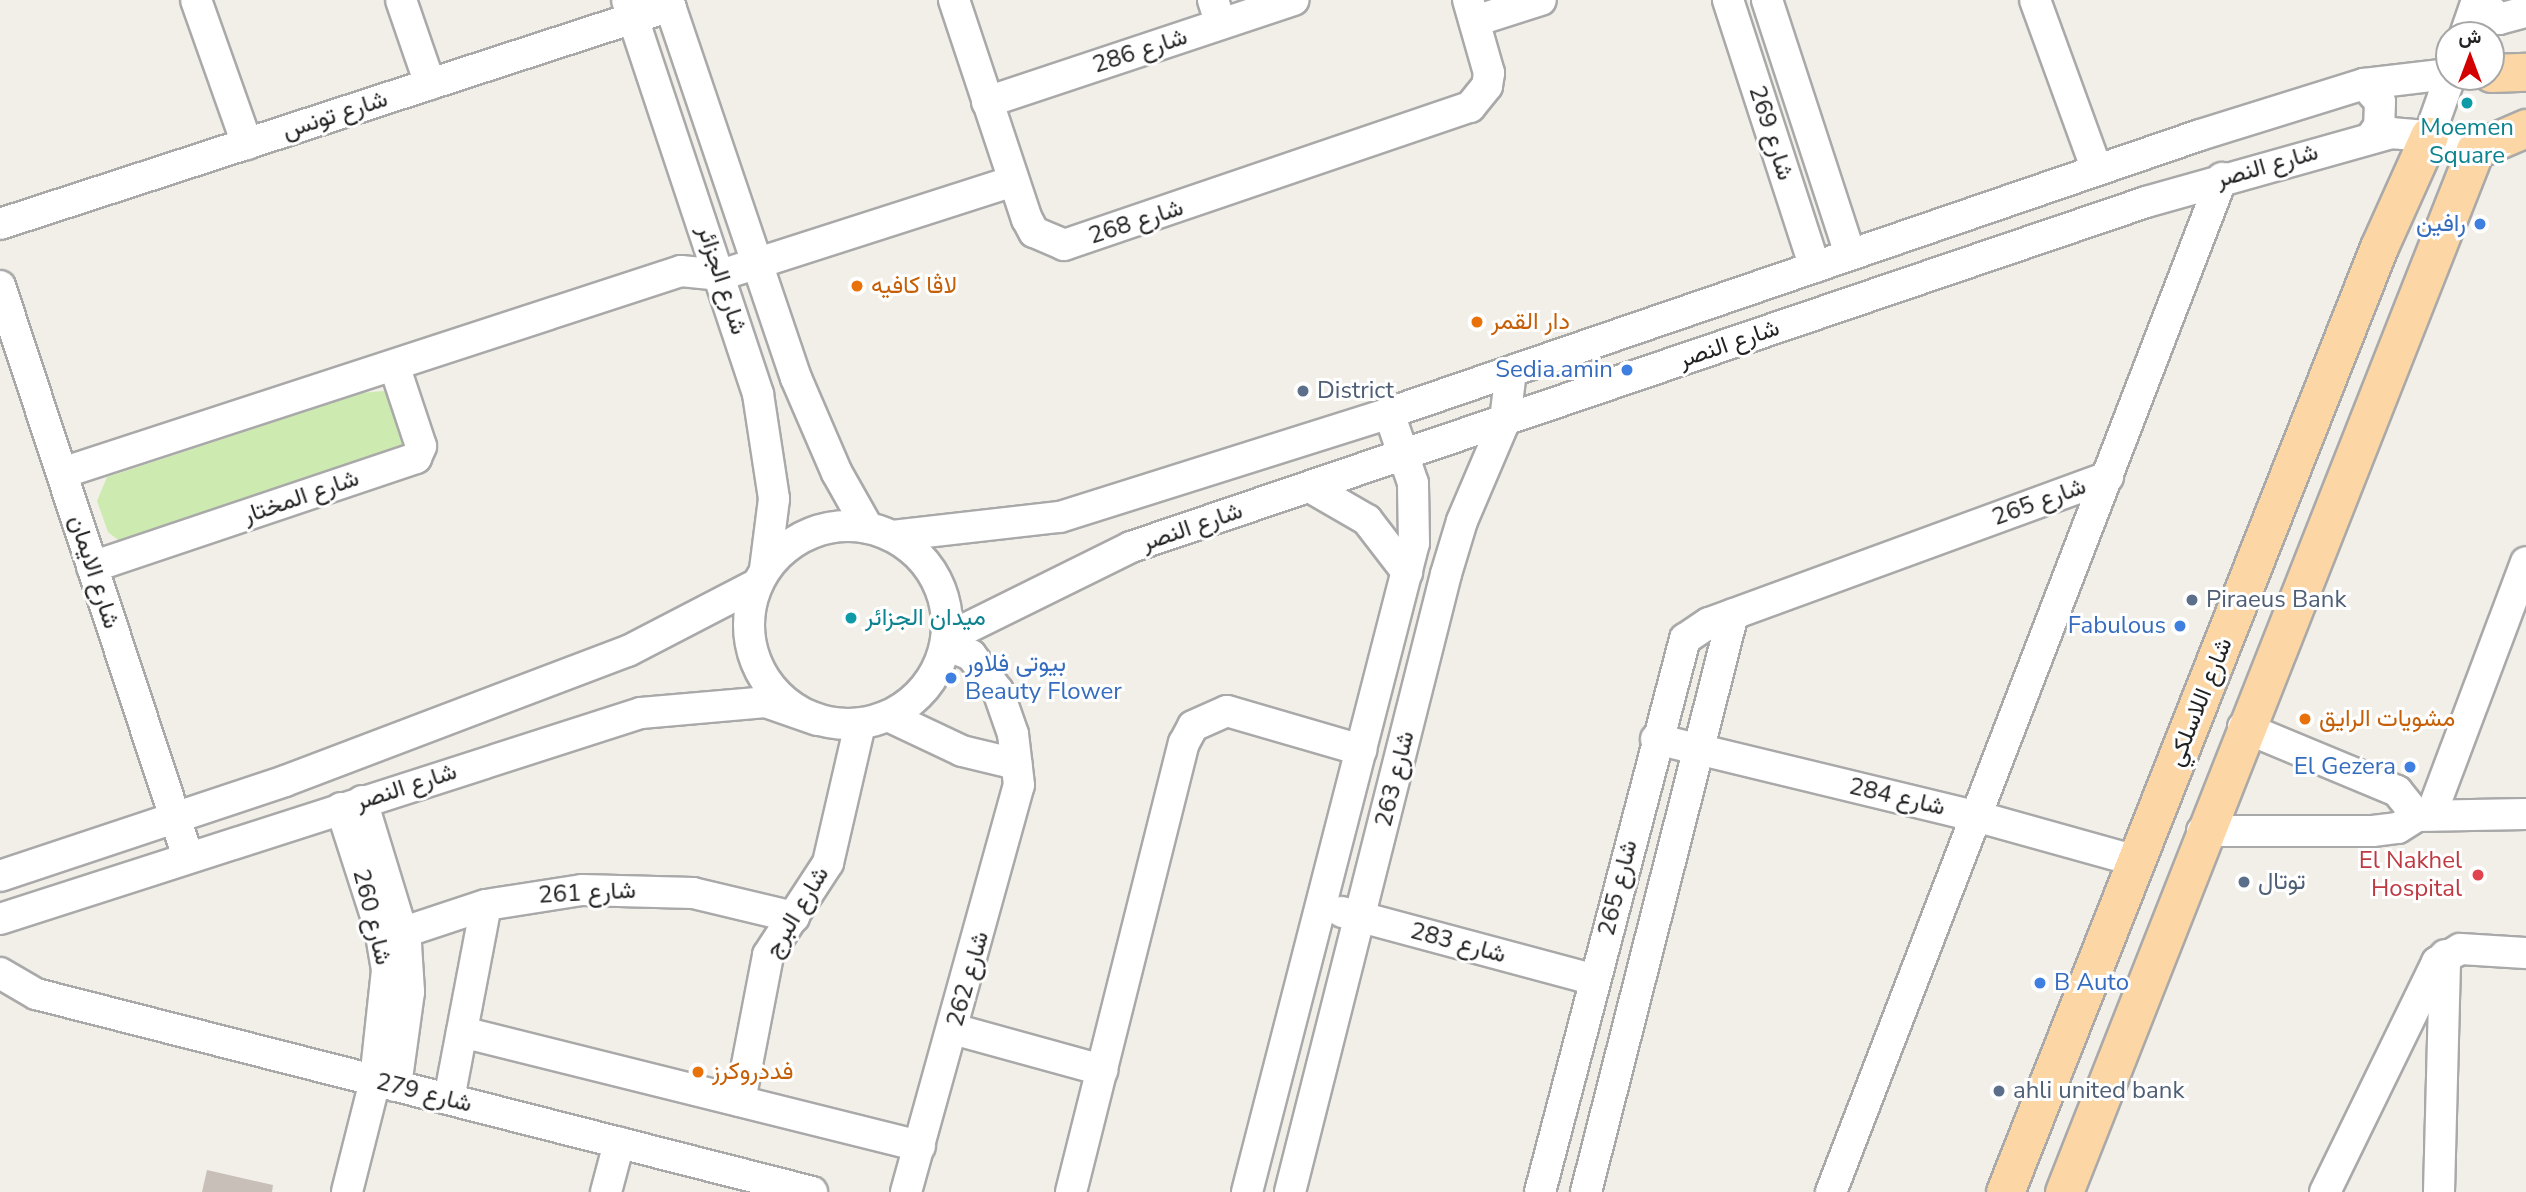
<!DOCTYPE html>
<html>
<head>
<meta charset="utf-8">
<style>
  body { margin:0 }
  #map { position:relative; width:2526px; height:1192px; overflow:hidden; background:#f2efe9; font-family:"Nunito Sans",Vazirmatn,sans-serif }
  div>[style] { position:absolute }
  .grass>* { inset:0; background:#cdebb0 }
  .building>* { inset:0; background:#c7bfb8 }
  .roads { filter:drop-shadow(2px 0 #a9a9a9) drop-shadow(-2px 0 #a9a9a9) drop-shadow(0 2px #a9a9a9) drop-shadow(0 -2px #a9a9a9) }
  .minor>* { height:30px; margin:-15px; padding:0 15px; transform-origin:15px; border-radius:15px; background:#fff }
  .minor>.ring { margin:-15px; padding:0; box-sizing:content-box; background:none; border:30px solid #fff; border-radius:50% }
  .major>* { height:37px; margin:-18.5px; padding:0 18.5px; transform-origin:18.5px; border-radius:18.5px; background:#fcd6a4 }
  .dots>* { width:19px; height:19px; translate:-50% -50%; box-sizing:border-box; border:4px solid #fff; border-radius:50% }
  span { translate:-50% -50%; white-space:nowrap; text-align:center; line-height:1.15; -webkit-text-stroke:6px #fff; paint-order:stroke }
  .street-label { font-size:24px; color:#222 }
  .culture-label { font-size:24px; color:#0d838f }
  .left { translate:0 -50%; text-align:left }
  .shop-label { font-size:24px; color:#366cbe }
  .right { translate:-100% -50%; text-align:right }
  .food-label { font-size:24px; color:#c56008 }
  .service-label { font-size:24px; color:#4e5e75 }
  .health-label { font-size:24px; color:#be3a42 }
  .north { position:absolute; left:2435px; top:21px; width:70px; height:70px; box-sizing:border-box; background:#fff; border:2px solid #a7a7a7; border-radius:50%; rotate:0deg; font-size:19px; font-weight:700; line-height:28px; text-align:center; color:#222 }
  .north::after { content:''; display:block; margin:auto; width:24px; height:32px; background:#d40000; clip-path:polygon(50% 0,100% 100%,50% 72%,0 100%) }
</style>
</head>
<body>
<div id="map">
  <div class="grass">
    <i style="clip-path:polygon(392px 390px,414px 444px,123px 544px,108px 532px,97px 501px,107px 477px,362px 393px)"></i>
  </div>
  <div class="building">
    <i style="clip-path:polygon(207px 1170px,273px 1185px,272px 1192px,202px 1192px)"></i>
  </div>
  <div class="roads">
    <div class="minor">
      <i style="left:196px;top:0;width:153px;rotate:70.5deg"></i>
      <i style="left:401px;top:0;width:89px;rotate:71deg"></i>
      <i style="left:627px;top:0;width:415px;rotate:71.6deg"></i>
      <i style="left:758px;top:394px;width:106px;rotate:81.3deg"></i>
      <i style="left:774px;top:499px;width:71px;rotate:97.3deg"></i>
      <i style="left:668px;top:0;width:399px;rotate:71.3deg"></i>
      <i style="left:796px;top:378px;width:103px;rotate:66.7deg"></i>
      <i style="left:837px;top:473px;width:63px;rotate:60.6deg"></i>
      <i style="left:954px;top:0;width:231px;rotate:71.6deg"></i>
      <i style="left:1027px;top:219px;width:15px;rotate:62deg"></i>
      <i style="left:1034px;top:232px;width:33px;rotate:23deg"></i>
      <i style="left:1064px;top:245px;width:429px;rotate:-18.8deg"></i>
      <i style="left:1470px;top:107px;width:27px;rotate:-51deg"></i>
      <i style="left:1487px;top:86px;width:13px;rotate:-81deg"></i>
      <i style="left:1489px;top:73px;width:76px;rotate:-106deg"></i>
      <i style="left:1213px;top:0;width:25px;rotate:72deg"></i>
      <i style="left:1728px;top:0;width:281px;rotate:72deg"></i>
      <i style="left:1767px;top:0;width:267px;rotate:71.9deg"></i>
      <i style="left:2035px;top:0;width:181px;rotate:70deg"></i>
      <i style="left:2480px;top:0;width:27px;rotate:45deg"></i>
      <i style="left:2499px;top:19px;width:28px;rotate:-15deg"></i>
      <i style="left:1475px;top:21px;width:69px;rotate:-17.7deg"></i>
      <i style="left:2465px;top:35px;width:37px;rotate:-71deg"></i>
      <i style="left:2364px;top:84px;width:24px;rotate:48deg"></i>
      <i style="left:2380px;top:102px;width:24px;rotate:92deg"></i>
      <i style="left:2379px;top:126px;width:12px;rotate:125deg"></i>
      <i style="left:987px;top:102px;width:323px;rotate:-18.4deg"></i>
      <i style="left:2429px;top:136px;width:63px;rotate:-70.4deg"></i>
      <i style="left:0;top:224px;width:705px;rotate:-18.02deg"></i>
      <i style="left:0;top:286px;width:601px;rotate:71.78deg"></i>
      <i style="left:62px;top:473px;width:651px;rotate:-18.07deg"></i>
      <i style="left:681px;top:271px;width:40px;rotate:5.7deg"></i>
      <i style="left:721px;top:275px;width:307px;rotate:-17.8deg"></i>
      <i style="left:1310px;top:487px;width:66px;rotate:30.1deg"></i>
      <i style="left:1367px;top:520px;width:66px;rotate:52.4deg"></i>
      <i class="ring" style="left:749px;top:526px;width:168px;height:168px"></i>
      <i style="left:892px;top:536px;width:169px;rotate:-6.5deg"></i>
      <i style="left:1060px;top:517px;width:345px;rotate:-17.5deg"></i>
      <i style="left:1389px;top:413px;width:857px;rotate:-18.92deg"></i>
      <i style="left:2200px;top:135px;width:172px;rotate:-17.3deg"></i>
      <i style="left:2364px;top:84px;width:86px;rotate:-6.7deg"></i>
      <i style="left:92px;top:567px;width:342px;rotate:-18.6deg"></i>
      <i style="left:416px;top:458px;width:13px;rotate:-67deg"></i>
      <i style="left:421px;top:446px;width:85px;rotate:-108.4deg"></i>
      <i style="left:947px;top:638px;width:205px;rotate:-26.3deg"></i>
      <i style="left:1131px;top:547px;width:1072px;rotate:-18.77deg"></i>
      <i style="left:2146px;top:202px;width:255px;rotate:-15.7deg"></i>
      <i style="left:2391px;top:133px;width:38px;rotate:5deg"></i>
      <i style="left:2429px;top:136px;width:48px;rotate:16.9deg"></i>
      <i style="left:888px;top:716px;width:82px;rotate:25.3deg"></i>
      <i style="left:962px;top:751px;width:56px;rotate:13.5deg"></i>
      <i style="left:2243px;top:727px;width:167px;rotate:22.6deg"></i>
      <i style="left:2397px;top:791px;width:32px;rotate:51deg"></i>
      <i style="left:1656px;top:739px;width:332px;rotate:13.6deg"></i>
      <i style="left:1979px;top:817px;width:164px;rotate:15.6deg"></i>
      <i style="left:362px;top:801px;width:151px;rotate:73deg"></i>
      <i style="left:406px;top:945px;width:47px;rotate:86.3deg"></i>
      <i style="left:409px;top:992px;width:95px;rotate:97.9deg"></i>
      <i style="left:341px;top:808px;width:127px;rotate:72.1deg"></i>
      <i style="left:380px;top:929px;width:42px;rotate:80.3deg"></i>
      <i style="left:387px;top:970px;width:112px;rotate:96.2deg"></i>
      <i style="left:375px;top:1081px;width:114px;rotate:104.2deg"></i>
      <i style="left:2431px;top:815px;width:270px;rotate:-69.4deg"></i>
      <i style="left:2202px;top:831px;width:171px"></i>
      <i style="left:2373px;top:831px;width:25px;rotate:-7deg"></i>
      <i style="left:2398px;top:828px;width:22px;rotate:-32deg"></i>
      <i style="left:2417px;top:816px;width:109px;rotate:-1.1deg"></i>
      <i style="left:0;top:876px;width:300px;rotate:-18.4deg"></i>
      <i style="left:285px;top:781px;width:367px;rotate:-20.8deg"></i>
      <i style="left:628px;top:651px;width:145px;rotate:-27.4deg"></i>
      <i style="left:1342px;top:912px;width:262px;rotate:15deg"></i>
      <i style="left:0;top:919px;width:673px;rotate:-17.82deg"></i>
      <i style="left:641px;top:713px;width:125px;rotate:-5deg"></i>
      <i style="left:766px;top:702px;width:54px;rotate:19.4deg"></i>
      <i style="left:383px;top:939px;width:108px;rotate:-18.3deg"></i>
      <i style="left:486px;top:905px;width:97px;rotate:-8.9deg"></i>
      <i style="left:582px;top:890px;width:111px;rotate:1.5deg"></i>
      <i style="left:693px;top:893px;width:104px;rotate:13.4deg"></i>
      <i style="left:0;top:973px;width:42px;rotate:30.3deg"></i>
      <i style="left:36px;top:994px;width:801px;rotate:14.31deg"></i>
      <i style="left:953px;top:1029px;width:155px;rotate:15.4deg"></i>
      <i style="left:462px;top:1032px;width:472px;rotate:14deg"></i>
      <i style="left:449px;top:1099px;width:197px;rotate:-79.2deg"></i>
      <i style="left:740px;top:1101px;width:149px;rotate:-79.1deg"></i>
      <i style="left:768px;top:955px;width:110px;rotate:-56.9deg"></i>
      <i style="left:828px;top:863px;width:143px;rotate:-77deg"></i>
      <i style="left:606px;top:1192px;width:51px;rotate:-75.1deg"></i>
      <i style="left:906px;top:1192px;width:422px;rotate:-74.5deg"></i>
      <i style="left:1019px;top:785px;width:51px;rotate:-96.7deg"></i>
      <i style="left:1013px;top:734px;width:46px;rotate:-109.2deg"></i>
      <i style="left:998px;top:691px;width:45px;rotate:-126.9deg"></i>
      <i style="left:971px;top:655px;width:27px;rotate:-158deg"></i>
      <i style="left:1071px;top:1192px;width:463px;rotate:-75.9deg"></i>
      <i style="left:1184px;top:743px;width:19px;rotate:-62deg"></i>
      <i style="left:1193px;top:726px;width:37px;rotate:-24deg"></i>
      <i style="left:1227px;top:711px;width:140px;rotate:16.2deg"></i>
      <i style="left:1247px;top:1192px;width:670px;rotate:-75.57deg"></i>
      <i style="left:1414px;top:543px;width:60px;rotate:-91deg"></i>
      <i style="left:1413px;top:483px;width:74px;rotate:-108.9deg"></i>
      <i style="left:1290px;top:1192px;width:637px;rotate:-75.83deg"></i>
      <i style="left:1446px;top:574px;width:55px;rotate:-73.2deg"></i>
      <i style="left:1462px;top:521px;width:110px;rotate:-66.9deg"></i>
      <i style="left:1505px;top:420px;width:49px;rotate:-83deg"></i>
      <i style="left:1540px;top:1192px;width:572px;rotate:-75.31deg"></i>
      <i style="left:1685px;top:639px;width:29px;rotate:-34deg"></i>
      <i style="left:1709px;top:623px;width:425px;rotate:-20.1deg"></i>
      <i style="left:1586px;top:1192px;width:596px;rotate:-75.73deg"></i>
      <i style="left:1831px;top:1192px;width:1087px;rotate:-68.91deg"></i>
      <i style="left:2325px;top:1192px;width:256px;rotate:-64deg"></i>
      <i style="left:2437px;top:962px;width:26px;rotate:-29deg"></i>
      <i style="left:2460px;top:949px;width:66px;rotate:3.5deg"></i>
      <i style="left:2439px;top:1192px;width:237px;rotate:-88.5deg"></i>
    </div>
    <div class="major">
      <i style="left:2491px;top:73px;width:35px;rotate:-2deg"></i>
      <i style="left:2005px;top:1192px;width:1016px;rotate:-68.41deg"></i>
      <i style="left:2379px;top:247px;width:122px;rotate:-65.8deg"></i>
      <i style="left:2064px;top:1192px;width:1120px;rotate:-68.47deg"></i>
      <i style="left:2475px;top:150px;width:56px;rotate:-23.3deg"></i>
    </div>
  </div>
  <div class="dots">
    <i style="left:2467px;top:103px;background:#0f9aa8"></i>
    <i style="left:2480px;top:224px;background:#3f7fe0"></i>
    <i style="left:857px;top:286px;background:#e8710a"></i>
    <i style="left:1477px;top:322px;background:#e8710a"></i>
    <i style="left:1627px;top:370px;background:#3f7fe0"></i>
    <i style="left:1303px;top:391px;background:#5c6f8a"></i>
    <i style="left:2192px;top:600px;background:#5c6f8a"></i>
    <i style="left:851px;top:618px;background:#0f9aa8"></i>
    <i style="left:2180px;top:626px;background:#3f7fe0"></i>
    <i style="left:951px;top:678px;background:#3f7fe0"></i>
    <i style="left:2305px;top:719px;background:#e8710a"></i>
    <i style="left:2410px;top:767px;background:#3f7fe0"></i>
    <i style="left:2478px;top:875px;background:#e0444e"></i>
    <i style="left:2244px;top:882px;background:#5c6f8a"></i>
    <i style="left:2040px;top:983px;background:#3f7fe0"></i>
    <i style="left:698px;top:1072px;background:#e8710a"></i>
    <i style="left:1999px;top:1091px;background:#5c6f8a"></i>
  </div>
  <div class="street-label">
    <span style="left:1140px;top:51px;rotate:-18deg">شارع 286</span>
    <span style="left:335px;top:115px;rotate:-18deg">شارع تونس</span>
    <span style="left:1771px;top:133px;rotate:72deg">شارع 269</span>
    <span style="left:2267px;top:166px;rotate:-16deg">شارع النصر</span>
    <span style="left:1136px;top:222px;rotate:-18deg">شارع 268</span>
    <span style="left:722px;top:280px;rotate:72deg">شارع الجزائر</span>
    <span style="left:1729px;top:344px;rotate:-19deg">شارع النصر</span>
    <span style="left:301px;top:497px;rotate:-19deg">شارع المختار</span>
    <span style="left:2039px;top:502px;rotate:-20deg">شارع 265</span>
    <span style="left:1192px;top:527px;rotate:-19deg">شارع النصر</span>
    <span style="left:94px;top:572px;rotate:72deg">شارع الايمان</span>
    <span style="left:2200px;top:702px;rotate:-68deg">شارع اللاسلكي</span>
    <span style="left:1395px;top:779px;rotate:-76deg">شارع 263</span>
    <span style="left:406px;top:787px;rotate:-18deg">شارع النصر</span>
    <span style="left:1897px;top:797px;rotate:13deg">شارع 284</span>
    <span style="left:1618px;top:888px;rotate:-76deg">شارع 265</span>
    <span style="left:587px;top:893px;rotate:-3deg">شارع 261</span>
    <span style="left:797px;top:912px;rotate:-59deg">شارع البرج</span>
    <span style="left:372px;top:917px;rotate:76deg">شارع 260</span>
    <span style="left:1458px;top:943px;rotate:15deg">شارع 283</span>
    <span style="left:968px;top:979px;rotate:-74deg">شارع 262</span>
    <span style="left:424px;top:1093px;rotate:14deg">شارع 279</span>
  </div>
  <div class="culture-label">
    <span style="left:2467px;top:142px">Moemen<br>Square</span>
    <span class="left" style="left:865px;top:618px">ميدان الجزائر</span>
  </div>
  <div class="shop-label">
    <span class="right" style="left:2466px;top:224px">رافين</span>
    <span class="right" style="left:1613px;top:370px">Sedia.amin</span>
    <span class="right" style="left:2166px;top:626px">Fabulous</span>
    <span class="left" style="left:965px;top:678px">بيوتى فلاور<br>Beauty Flower</span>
    <span class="right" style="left:2396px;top:767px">El Gezera</span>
    <span class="left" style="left:2054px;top:983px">B Auto</span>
  </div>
  <div class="food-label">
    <span class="left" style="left:871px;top:286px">لاڤا كافيه</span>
    <span class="left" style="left:1491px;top:322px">دار القمر</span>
    <span class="left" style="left:2319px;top:719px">مشويات الرايق</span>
    <span class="left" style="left:712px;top:1072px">فددروكرز</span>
  </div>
  <div class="service-label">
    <span class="left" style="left:1317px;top:391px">District</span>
    <span class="left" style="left:2206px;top:600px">Piraeus Bank</span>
    <span class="left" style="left:2258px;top:882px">توتال</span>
    <span class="left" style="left:2013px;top:1091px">ahli united bank</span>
  </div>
  <div class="health-label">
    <span class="right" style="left:2462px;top:875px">El Nakhel<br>Hospital</span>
  </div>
  <div class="north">ش</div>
</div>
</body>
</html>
